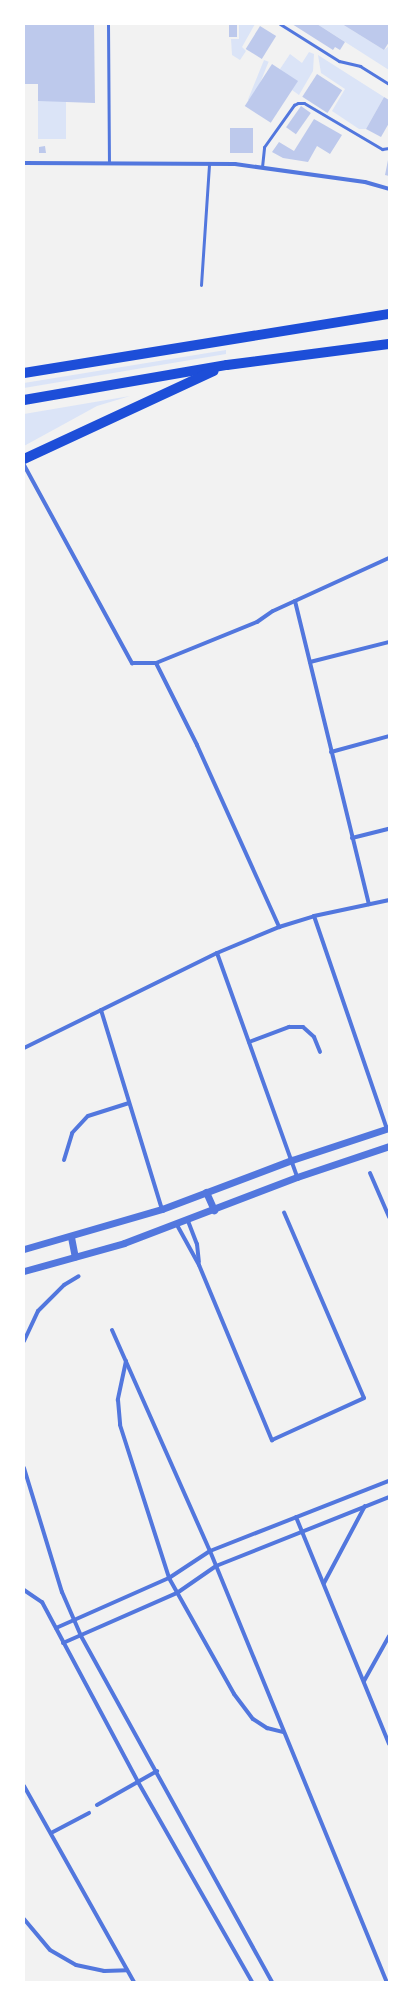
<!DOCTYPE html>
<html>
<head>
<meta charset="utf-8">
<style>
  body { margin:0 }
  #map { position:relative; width:413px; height:2006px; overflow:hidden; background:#f2f2f2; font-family:Lato,sans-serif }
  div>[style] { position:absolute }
  .green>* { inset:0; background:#dbe4f7; transform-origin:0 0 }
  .building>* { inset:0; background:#bdc9ec; transform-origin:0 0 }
  .service>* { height:3px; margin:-1.5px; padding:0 1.5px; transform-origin:1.5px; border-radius:1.5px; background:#5277de }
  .minor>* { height:4px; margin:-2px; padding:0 2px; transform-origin:2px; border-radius:2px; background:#5277de }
  .tertiary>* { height:7px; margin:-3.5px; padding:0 3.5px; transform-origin:3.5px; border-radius:3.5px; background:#5277de }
  .primary>* { height:10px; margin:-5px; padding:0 5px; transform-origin:5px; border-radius:5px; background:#1d4ed8 }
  span { translate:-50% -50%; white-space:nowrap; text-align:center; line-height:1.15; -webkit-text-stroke:3px #fff; paint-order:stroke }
  .frame { position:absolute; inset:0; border:25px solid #fff; pointer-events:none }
</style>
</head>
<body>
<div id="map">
  <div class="green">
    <i style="clip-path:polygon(239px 24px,255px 24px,242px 47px,246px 51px,240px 60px,232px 55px,231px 39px,239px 39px)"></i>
    <i style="clip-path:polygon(317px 24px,342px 24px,384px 50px,389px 46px,389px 70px)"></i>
    <i style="clip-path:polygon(309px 52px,314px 54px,313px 71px,299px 95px,292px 90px,280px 69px,290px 54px,302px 63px)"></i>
    <i style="clip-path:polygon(318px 55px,384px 97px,366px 129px,359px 129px,332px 111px,345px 89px,321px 73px)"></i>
    <i style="left:264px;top:60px;width:5px;height:43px;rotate:22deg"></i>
    <i style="left:38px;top:101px;width:28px;height:38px"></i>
    <i style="clip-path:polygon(226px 350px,226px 354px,24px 388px,24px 383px)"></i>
    <i style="clip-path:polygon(130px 396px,97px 406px,24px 446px,24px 414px)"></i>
  </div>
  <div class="building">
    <i style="clip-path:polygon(24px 24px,94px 24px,95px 103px,38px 101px,38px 84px,24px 84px)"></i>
    <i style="left:229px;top:24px;width:8px;height:13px"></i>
    <i style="clip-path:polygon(292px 24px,317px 24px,345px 42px,340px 50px,335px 47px,333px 50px)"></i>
    <i style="clip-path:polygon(342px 24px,389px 24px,389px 42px,384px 50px)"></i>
    <i style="left:260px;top:26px;width:19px;height:27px;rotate:32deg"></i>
    <i style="left:272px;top:64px;width:31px;height:50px;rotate:33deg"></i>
    <i style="left:317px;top:74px;width:30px;height:27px;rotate:33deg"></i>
    <i style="clip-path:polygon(384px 97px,389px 100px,389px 123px,381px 137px,366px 129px)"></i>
    <i style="left:301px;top:106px;width:12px;height:26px;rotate:35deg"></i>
    <i style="clip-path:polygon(314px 119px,342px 135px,330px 154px,317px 146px,308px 162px,283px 158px,272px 152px,279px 142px,294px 151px)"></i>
    <i style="left:230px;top:128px;width:23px;height:25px"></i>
    <i style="clip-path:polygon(45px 146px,46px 153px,39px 153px,39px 147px)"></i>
    <i style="clip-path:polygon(388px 160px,389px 160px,389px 176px,385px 175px)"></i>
  </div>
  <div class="service">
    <i style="left:108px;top:24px;width:139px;rotate:89.6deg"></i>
    <i style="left:280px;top:24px;width:70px;rotate:32.1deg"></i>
    <i style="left:339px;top:61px;width:22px;rotate:13deg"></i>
    <i style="left:360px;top:66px;width:34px;rotate:32deg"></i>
    <i style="left:262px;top:167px;width:20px;rotate:-84deg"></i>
    <i style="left:264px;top:147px;width:52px;rotate:-54.5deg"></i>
    <i style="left:294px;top:105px;width:4px;rotate:-27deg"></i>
    <i style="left:298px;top:103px;width:6px"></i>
    <i style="left:304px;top:103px;width:91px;rotate:30.5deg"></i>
    <i style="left:382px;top:149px;width:7px;rotate:-8deg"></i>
    <i style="left:201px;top:285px;width:122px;rotate:-86.2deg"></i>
  </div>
  <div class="minor">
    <i style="left:24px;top:163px;width:211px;rotate:0.3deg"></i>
    <i style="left:235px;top:164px;width:131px;rotate:7.9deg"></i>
    <i style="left:365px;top:182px;width:25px;rotate:16deg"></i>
    <i style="left:24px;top:465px;width:226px;rotate:61.4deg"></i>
    <i style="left:132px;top:663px;width:24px"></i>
    <i style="left:156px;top:663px;width:109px;rotate:-22.1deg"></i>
    <i style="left:257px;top:622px;width:19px;rotate:-35deg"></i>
    <i style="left:273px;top:611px;width:128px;rotate:-24.6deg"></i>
    <i style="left:295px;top:601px;width:312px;rotate:76.3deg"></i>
    <i style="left:310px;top:662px;width:81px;rotate:-14.2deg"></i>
    <i style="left:156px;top:663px;width:92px;rotate:63.4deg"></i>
    <i style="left:197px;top:745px;width:200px;rotate:65.7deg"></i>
    <i style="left:331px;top:752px;width:60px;rotate:-15.4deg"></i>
    <i style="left:352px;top:838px;width:38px;rotate:-14deg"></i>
    <i style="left:314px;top:916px;width:225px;rotate:71.1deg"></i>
    <i style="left:217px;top:953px;width:238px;rotate:70.3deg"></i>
    <i style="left:101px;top:1010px;width:208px;rotate:73deg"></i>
    <i style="left:249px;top:1042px;width:43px;rotate:-20.6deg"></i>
    <i style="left:289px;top:1027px;width:14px"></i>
    <i style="left:303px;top:1027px;width:15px;rotate:42deg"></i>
    <i style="left:314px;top:1037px;width:16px;rotate:68deg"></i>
    <i style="left:24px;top:1048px;width:215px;rotate:-26.2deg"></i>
    <i style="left:217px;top:953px;width:67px;rotate:-22.8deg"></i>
    <i style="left:279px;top:927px;width:37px;rotate:-17deg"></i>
    <i style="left:314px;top:916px;width:77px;rotate:-12deg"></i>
    <i style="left:64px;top:1160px;width:28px;rotate:-73deg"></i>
    <i style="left:72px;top:1133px;width:23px;rotate:-47deg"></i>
    <i style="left:88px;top:1116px;width:43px;rotate:-17.6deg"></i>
    <i style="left:370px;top:1173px;width:48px;rotate:66.6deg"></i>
    <i style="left:188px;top:1221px;width:25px;rotate:69deg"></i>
    <i style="left:197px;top:1244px;width:18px;rotate:84deg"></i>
    <i style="left:177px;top:1225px;width:46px;rotate:61.2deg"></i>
    <i style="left:199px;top:1265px;width:190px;rotate:67.4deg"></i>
    <i style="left:272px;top:1440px;width:101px;rotate:-24.5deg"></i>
    <i style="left:364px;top:1398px;width:202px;rotate:-113.3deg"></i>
    <i style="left:112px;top:1330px;width:242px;rotate:66.1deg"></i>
    <i style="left:210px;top:1551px;width:466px;rotate:67.7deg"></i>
    <i style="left:24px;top:1341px;width:33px;rotate:-65deg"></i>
    <i style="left:38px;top:1311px;width:37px;rotate:-45deg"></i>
    <i style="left:64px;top:1285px;width:17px;rotate:-31deg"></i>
    <i style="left:126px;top:1361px;width:40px;rotate:102deg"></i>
    <i style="left:118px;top:1400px;width:25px;rotate:85deg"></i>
    <i style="left:120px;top:1425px;width:161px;rotate:72.2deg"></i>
    <i style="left:169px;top:1578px;width:133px;rotate:60.7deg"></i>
    <i style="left:234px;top:1694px;width:31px;rotate:53deg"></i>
    <i style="left:253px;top:1719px;width:17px;rotate:33deg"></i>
    <i style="left:267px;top:1728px;width:16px;rotate:14deg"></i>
    <i style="left:24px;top:1468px;width:130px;rotate:73deg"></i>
    <i style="left:62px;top:1592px;width:48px;rotate:66.6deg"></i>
    <i style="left:81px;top:1636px;width:395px;rotate:61.1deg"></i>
    <i style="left:296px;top:1517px;width:245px;rotate:67.7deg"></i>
    <i style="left:324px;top:1583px;width:87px;rotate:-62deg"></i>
    <i style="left:24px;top:1590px;width:22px;rotate:34deg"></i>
    <i style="left:42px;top:1602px;width:204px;rotate:61.9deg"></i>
    <i style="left:138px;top:1782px;width:230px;rotate:60.3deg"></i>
    <i style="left:56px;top:1628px;width:124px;rotate:-23.9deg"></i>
    <i style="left:169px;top:1578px;width:49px;rotate:-33.4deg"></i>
    <i style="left:210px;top:1551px;width:192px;rotate:-21.4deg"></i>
    <i style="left:63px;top:1643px;width:124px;rotate:-23.7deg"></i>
    <i style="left:177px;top:1593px;width:47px;rotate:-34.7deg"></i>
    <i style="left:216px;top:1566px;width:186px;rotate:-21.7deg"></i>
    <i style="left:364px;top:1681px;width:51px;rotate:-60.9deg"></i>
    <i style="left:24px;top:1786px;width:225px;rotate:60.7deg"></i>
    <i style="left:97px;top:1805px;width:69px;rotate:-29.5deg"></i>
    <i style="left:51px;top:1833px;width:43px;rotate:-27.8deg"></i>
    <i style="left:24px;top:1919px;width:40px;rotate:50deg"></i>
    <i style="left:50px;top:1950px;width:30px;rotate:30deg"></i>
    <i style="left:76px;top:1965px;width:29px;rotate:12deg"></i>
    <i style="left:104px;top:1971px;width:23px;rotate:-2deg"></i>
  </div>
  <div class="tertiary">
    <i style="left:206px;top:1192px;width:20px;rotate:66deg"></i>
    <i style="left:71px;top:1237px;width:20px;rotate:79deg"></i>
    <i style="left:24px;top:1249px;width:144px;rotate:-16.2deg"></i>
    <i style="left:162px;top:1209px;width:139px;rotate:-20.7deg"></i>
    <i style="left:292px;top:1160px;width:102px;rotate:-18.3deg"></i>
    <i style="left:24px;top:1271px;width:104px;rotate:-15.6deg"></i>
    <i style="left:124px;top:1243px;width:185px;rotate:-20.9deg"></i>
    <i style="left:297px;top:1177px;width:97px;rotate:-18.6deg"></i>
  </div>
  <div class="primary">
    <i style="left:24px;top:373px;width:370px;rotate:-9.2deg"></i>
    <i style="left:24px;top:400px;width:206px;rotate:-9.8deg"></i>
    <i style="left:227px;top:365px;width:163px;rotate:-7.4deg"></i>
    <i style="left:24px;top:459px;width:209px;rotate:-24.9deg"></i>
  </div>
  <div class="frame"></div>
</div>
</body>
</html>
